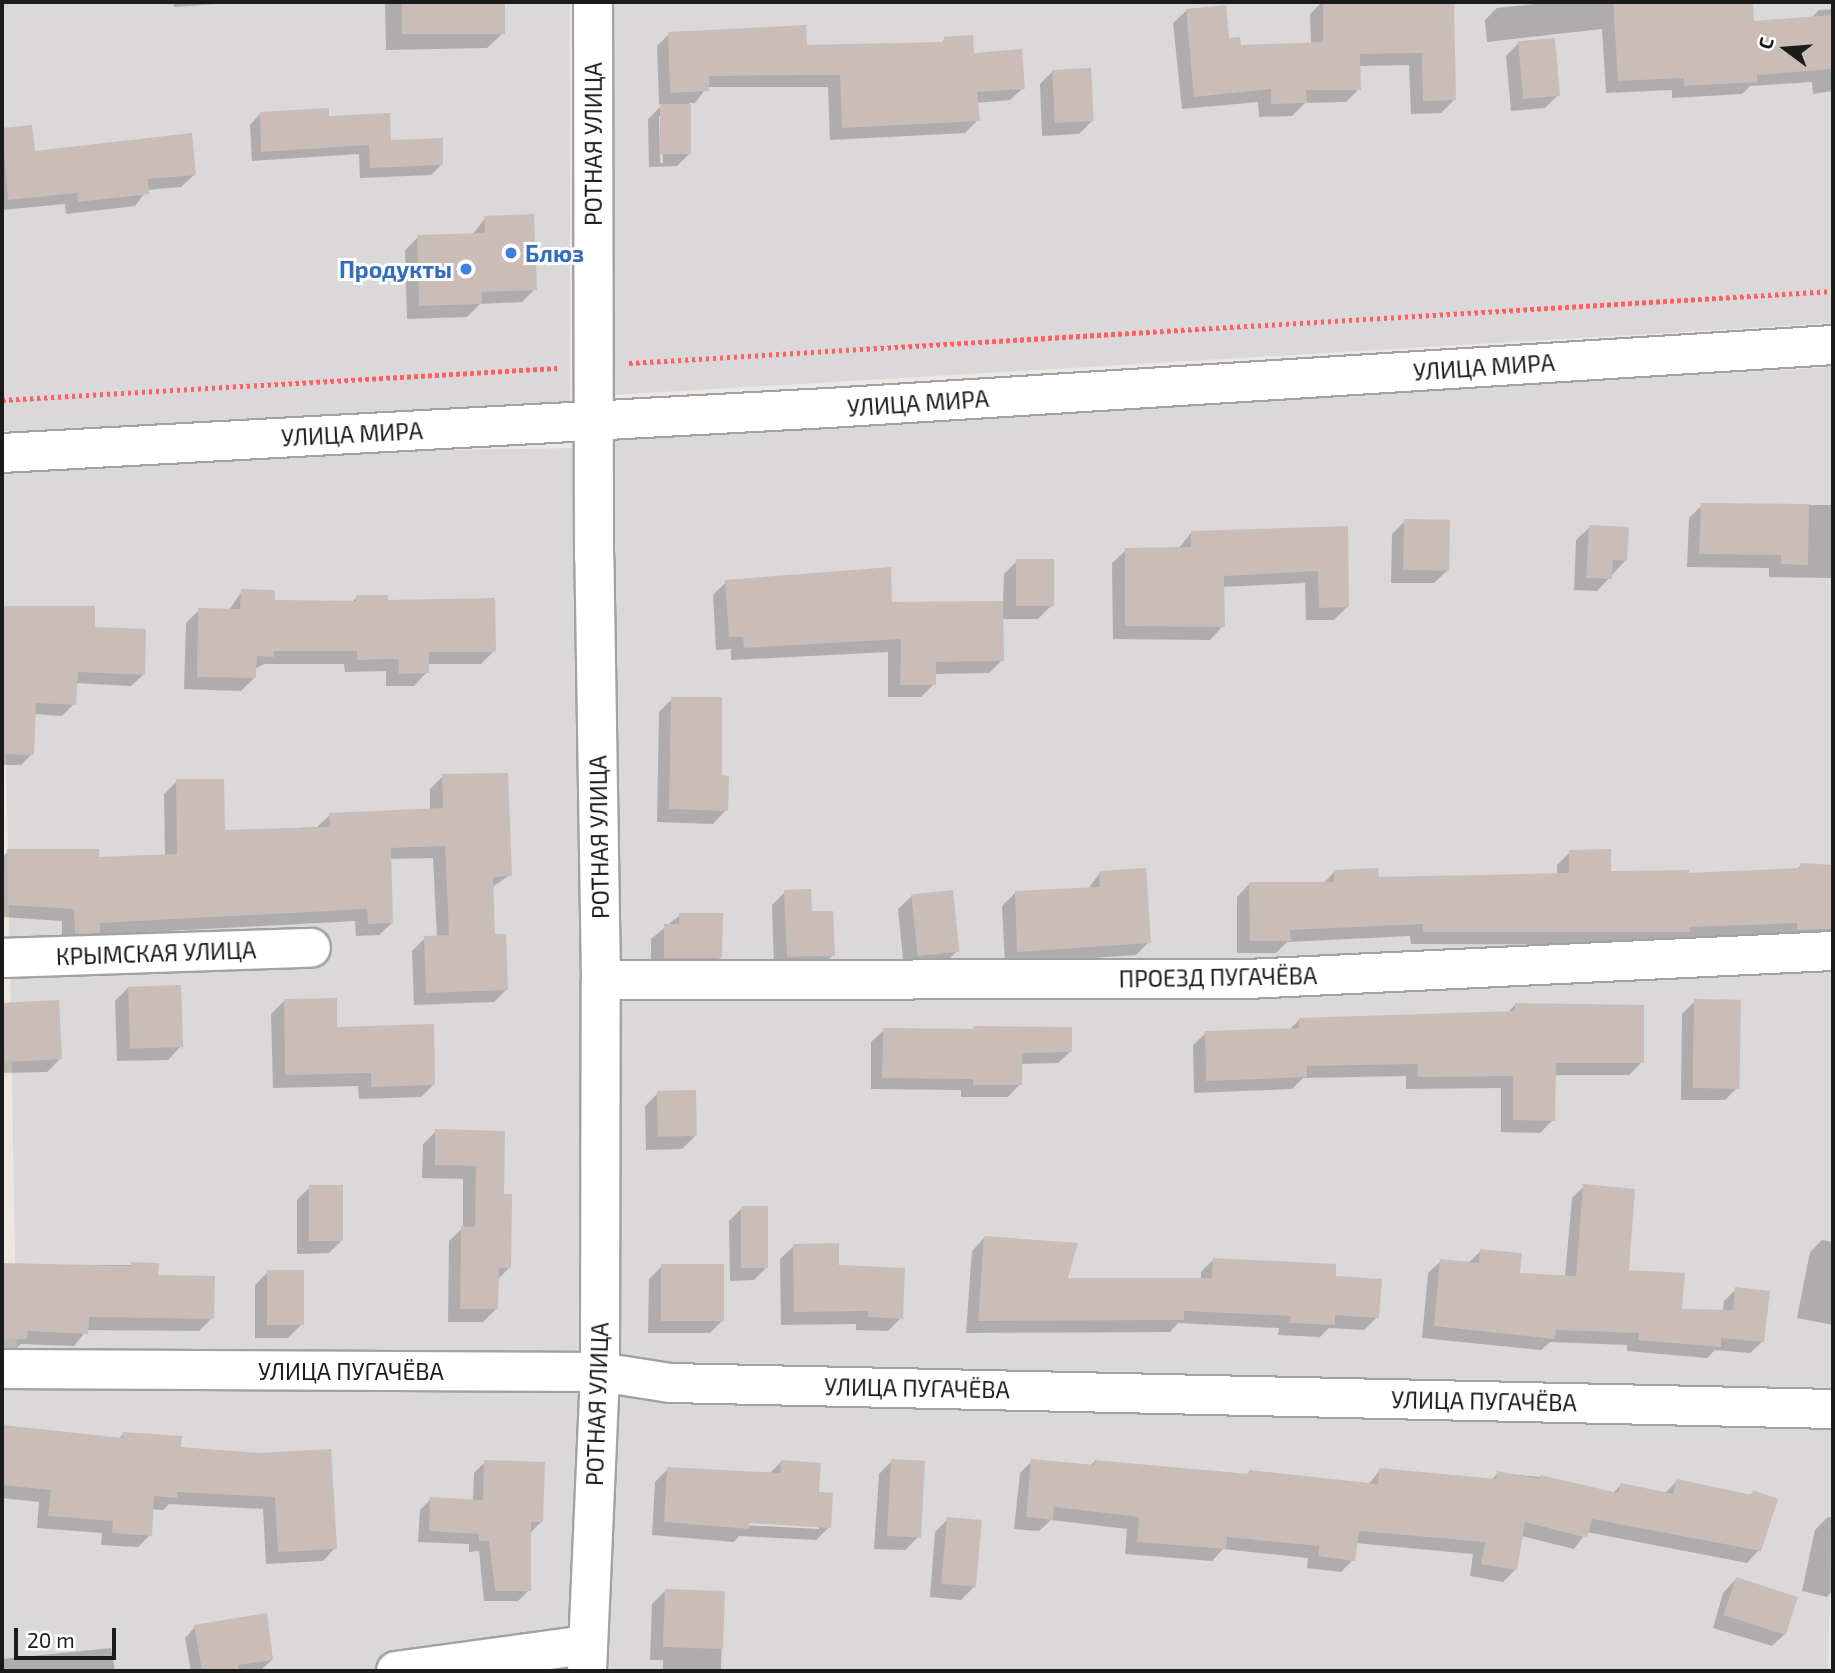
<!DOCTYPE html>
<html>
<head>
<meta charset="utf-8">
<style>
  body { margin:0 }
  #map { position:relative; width:1835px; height:1673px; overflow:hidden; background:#eee7e0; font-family:"Exo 2",sans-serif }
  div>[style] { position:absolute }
  .residential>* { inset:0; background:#dad8d8; transform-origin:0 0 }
  .shadow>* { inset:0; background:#0003 }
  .building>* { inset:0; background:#cabcb6; transform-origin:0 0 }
  .path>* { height:4.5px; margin-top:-2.25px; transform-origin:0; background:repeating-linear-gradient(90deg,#ff6064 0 3.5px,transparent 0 7px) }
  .roads { filter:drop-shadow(2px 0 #a2a2a2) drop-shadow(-2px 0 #a2a2a2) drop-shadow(0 2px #a2a2a2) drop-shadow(0 -2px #a2a2a2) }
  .minor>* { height:38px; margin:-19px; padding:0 19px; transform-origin:19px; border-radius:19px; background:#fff }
  .dots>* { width:19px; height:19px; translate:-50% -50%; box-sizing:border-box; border:4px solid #fff; border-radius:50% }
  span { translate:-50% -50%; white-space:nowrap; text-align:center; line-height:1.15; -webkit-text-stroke:6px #fff; paint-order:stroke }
  .street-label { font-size:23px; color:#1b1b1b }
  .shop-label { font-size:23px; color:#366cbe; font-weight:700 }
  .left { translate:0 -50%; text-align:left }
  .right { translate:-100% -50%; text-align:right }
  .frame { position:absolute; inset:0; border:4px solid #1b1b1b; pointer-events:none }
  .north { position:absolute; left:1751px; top:14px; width:70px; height:70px; -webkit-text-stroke:5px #fff; paint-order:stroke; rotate:286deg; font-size:19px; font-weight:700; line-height:28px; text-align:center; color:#1b1b1b }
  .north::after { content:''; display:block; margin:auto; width:24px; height:32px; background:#1b1b1b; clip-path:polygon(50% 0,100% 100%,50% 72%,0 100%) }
  .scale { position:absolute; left:14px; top:1628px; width:102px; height:32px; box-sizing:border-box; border:4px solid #1b1b1b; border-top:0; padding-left:9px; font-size:21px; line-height:24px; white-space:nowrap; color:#1b1b1b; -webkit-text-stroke:5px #fff; paint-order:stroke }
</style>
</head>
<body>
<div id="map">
  <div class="residential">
    <i style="left:2px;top:2px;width:568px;height:429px"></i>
    <i style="clip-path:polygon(607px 2px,1833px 2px,1833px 323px,612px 395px)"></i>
    <i style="clip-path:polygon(1833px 367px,1833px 941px,1245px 970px,615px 972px,605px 439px)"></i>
    <i style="left:573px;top:448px;width:908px;height:572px;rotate:89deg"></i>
    <i style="left:1833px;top:959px;width:439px;height:1219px;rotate:90deg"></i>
    <i style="left:2px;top:1378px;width:581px;height:293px"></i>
    <i style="left:614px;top:1395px;width:1219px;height:276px;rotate:1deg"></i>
  </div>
  <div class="shadow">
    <i style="clip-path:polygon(173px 2px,242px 2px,174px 7px)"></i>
    <i style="clip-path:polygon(385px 2px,504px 2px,504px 32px,487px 48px,386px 50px)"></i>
    <i style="clip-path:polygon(1322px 2px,1452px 2px,1454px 100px,1441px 113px,1411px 114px,1409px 65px,1359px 66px,1359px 89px,1346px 102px,1305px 103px,1292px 116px,1259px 117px,1258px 102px,1182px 109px,1173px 23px,1187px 10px,1239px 47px,1311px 44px,1310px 14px)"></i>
    <i style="clip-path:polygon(1554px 2px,1751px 2px,1752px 23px,1811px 18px,1819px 10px,1833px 9px,1833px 91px,1813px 94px,1812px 82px,1750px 86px,1742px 94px,1672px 98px,1672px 90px,1606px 93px,1602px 29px,1487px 42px,1485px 20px,1497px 8px)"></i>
    <i style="clip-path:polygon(evenodd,669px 34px,805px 47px,940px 44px,945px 39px,1023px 88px,1010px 100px,976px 103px,978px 120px,965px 133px,830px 140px,828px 87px,707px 87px,695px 103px,689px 103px,690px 153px,677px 166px,649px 167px,648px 119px,663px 104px,659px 104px,657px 46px,669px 34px,659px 116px,662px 116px,663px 163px,660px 163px,659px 116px)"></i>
    <i style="clip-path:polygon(1519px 43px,1558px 95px,1545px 108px,1511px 111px,1506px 56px)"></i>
    <i style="clip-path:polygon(1053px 71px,1092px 121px,1079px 134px,1042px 136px,1040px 84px)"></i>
    <i style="clip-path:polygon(260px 114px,328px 117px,442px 164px,431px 175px,360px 178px,359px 154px,252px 161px,250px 125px)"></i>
    <i style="clip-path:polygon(30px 126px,33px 153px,194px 175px,181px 187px,147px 190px,135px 206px,66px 214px,65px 204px,2px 210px,2px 130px)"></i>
    <i style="clip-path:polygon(485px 218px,535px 289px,522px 302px,480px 304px,467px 317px,407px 319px,405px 250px,418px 237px,472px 235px)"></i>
    <i style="clip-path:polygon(1702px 505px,1833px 505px,1833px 578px,1769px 577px,1769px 568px,1687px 567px,1689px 518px)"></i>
    <i style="clip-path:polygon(1405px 521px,1448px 570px,1434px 583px,1391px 583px,1392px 534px)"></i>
    <i style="clip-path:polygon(1590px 527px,1626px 560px,1597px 591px,1574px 590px,1576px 540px)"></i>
    <i style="clip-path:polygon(1346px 528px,1347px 607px,1334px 620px,1306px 620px,1305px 583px,1223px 587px,1223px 626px,1210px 640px,1113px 639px,1112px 563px,1126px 550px,1178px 549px,1191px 533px)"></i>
    <i style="clip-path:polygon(1017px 561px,1051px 606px,1038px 619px,1002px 619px,1002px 660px,989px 673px,934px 674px,934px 684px,921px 697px,888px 697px,888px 652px,731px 660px,731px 649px,716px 650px,713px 595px,726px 582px,891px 604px,1003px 602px,1004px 574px)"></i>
    <i style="clip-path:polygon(242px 591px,273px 602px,352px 602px,357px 597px,494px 651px,481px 664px,427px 664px,427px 672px,414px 686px,386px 686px,386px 671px,345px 672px,344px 664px,264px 664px,255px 669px,255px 677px,241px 691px,184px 689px,186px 623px,199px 610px,229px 610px)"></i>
    <i style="clip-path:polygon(2px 608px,93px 608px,93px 629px,143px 675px,131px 686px,75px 683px,74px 704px,62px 716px,34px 714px,32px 754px,21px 765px,2px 765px)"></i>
    <i style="clip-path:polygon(672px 699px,720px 777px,726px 810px,713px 824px,657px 822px,659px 712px)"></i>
    <i style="clip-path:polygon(443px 776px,510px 875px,491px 888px,493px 936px,507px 989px,494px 1002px,414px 1005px,412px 951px,425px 938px,437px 938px,433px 858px,389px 859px,392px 923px,379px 935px,356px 936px,355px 921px,95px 935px,85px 945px,62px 946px,62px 921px,2px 917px,2px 858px,8px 851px,97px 859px,165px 856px,164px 794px,177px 781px,223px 832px,317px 827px,330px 815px,430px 810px,430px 789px)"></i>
    <i style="clip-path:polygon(1570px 852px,1610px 873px,1687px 875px,1796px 870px,1801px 865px,1833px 867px,1833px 945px,1411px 944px,1410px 936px,1287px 942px,1276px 953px,1237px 953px,1237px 897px,1250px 883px,1323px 884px,1334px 872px,1377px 879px,1557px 875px,1557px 865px)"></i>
    <i style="clip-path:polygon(1100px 873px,1149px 942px,1136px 955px,1005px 964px,1002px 906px,1016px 892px,1087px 890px)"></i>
    <i style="clip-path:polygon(785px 892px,810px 913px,833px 955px,820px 968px,774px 970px,772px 905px)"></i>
    <i style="clip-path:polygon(912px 896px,957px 951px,944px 964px,904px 968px,898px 909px)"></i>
    <i style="clip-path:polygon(680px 915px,721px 957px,707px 970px,651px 970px,651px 939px)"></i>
    <i style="clip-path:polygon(128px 988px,181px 1046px,168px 1060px,117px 1061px,115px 1001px)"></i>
    <i style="clip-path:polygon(284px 1001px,335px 1029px,434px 1084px,421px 1097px,359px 1099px,358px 1086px,273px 1088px,271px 1014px)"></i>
    <i style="clip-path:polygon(1695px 1001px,1738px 1087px,1725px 1100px,1681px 1100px,1682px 1014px)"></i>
    <i style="clip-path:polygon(57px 1002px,60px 1059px,47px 1072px,2px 1073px,2px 1004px)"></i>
    <i style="clip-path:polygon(1515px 1005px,1642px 1062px,1629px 1075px,1554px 1075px,1553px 1120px,1540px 1133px,1501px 1132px,1501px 1088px,1406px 1089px,1406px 1076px,1303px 1078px,1292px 1089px,1194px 1093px,1193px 1045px,1206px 1033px,1289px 1030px,1300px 1019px,1507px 1013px)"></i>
    <i style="clip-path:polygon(884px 1030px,1071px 1051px,1058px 1063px,1020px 1064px,1020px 1084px,1008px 1097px,961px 1097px,961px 1090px,871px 1089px,871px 1042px)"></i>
    <i style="clip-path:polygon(658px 1093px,695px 1136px,682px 1149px,646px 1150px,645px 1106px)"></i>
    <i style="clip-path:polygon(436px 1131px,504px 1133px,502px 1196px,509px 1268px,497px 1280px,496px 1309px,483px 1322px,448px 1322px,449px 1241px,463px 1228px,463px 1179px,422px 1178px,423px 1144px)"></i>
    <i style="clip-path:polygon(1584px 1186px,1627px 1271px,1680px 1311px,1723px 1312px,1724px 1301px,1736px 1289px,1763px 1341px,1750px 1353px,1715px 1350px,1707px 1358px,1627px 1351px,1627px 1345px,1550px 1342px,1541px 1350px,1422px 1338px,1428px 1273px,1441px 1261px,1468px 1263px,1481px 1251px,1518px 1275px,1565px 1277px,1572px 1198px)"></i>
    <i style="clip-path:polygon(310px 1187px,342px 1240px,329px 1253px,297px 1254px,297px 1200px)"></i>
    <i style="clip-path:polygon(742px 1208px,767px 1267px,754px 1280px,730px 1281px,729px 1221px)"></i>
    <i style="clip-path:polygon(984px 1238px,1066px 1280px,1201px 1279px,1201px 1272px,1214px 1259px,1334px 1278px,1377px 1317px,1364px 1330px,1329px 1328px,1320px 1337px,1278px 1335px,1279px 1328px,1178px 1323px,1170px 1332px,966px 1333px,972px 1251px)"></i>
    <i style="clip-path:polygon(1822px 1240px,1833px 1242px,1833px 1325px,1797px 1318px,1810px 1252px)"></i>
    <i style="clip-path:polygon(794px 1246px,838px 1267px,901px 1318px,888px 1331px,856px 1330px,856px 1324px,781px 1325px,780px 1259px)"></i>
    <i style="clip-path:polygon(2px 1265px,157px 1265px,156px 1277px,212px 1318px,199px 1331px,87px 1330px,74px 1346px,21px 1344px,13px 1351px,2px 1351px)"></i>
    <i style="clip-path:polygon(662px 1266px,723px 1320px,710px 1333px,648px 1333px,649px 1279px)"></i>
    <i style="clip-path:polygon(268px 1272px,302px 1324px,288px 1338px,255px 1338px,255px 1285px)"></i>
    <i style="clip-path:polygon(2px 1426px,118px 1440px,123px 1434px,179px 1449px,260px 1455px,335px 1548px,323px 1561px,266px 1564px,263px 1509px,169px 1504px,163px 1510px,151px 1509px,150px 1535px,138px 1547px,101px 1545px,102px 1533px,37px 1528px,39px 1502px,2px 1498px)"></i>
    <i style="clip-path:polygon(892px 1461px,918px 1537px,905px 1550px,874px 1549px,879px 1474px)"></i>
    <i style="clip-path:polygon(1032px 1461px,1090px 1466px,1095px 1461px,1246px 1475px,1250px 1471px,1368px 1485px,1380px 1470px,1491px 1480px,1498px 1473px,1541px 1477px,1612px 1494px,1621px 1485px,1664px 1494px,1677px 1481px,1749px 1496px,1754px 1492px,1759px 1550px,1747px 1563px,1587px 1532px,1574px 1549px,1521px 1536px,1516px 1569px,1503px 1582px,1470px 1576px,1473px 1554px,1355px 1543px,1353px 1560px,1341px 1572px,1307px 1568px,1308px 1558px,1223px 1549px,1212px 1561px,1125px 1554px,1127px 1529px,1051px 1520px,1039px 1531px,1014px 1529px,1020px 1473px)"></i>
    <i style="clip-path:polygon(485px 1462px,541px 1522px,530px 1533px,529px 1590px,518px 1601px,484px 1601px,479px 1551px,469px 1552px,469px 1544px,418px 1542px,420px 1510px,431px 1499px,473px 1501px,474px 1473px)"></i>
    <i style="clip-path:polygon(evenodd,781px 1462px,818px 1494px,829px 1527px,816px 1540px,739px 1536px,734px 1542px,652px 1535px,655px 1482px,668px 1469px,769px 1474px,781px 1462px,740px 1521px,819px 1526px,819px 1529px,740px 1525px,740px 1521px)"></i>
    <i style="clip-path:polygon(1828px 1517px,1833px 1518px,1833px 1590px,1827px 1597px,1802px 1591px,1815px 1530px)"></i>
    <i style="clip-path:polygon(948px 1519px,975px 1586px,961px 1600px,930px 1597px,935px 1532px)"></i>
    <i style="clip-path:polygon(1736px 1579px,1786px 1633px,1772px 1646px,1713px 1628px,1723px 1593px)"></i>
    <i style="clip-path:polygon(665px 1591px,723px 1593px,721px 1671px,663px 1671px,663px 1660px,650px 1660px,652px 1604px)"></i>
    <i style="clip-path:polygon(195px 1627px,272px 1660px,261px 1670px,191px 1671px,185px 1638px)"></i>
    <i style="clip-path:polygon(111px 1648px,115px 1671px,2px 1671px,2px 1659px)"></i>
  </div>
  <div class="building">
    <i style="left:402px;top:2px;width:103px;height:32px"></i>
    <i style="clip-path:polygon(1323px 2px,1454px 2px,1456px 100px,1423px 101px,1422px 53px,1360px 54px,1361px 90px,1306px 90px,1307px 103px,1271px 104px,1271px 89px,1194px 97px,1186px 9px,1226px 5px,1229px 38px,1240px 37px,1241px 45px,1323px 42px)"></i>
    <i style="clip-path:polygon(1613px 2px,1753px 2px,1754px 21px,1833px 15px,1833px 69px,1757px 75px,1757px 82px,1684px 86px,1684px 78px,1618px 81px)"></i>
    <i style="clip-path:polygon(806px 25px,807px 45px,944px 42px,944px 37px,973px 35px,974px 53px,1022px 49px,1025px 89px,977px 92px,980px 121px,842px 128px,840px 75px,709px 76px,709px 91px,670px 93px,668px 32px)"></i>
    <i style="left:1555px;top:38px;width:58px;height:37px;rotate:85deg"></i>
    <i style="left:1091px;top:68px;width:53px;height:39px;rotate:87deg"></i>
    <i style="left:660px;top:104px;width:31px;height:50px"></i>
    <i style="clip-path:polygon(329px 108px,329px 116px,390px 113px,391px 140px,443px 138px,443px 165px,370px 168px,369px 145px,261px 152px,260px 112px)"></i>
    <i style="clip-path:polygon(32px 125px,35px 151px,192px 133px,196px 175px,148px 179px,149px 194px,78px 202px,77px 193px,8px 200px,2px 128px)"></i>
    <i style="clip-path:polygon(534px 214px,537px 290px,482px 292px,482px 304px,419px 306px,417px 235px,485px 233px,484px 216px)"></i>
    <i style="clip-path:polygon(1701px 503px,1809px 504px,1808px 565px,1781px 564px,1781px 555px,1699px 554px)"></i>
    <i style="left:1404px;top:519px;width:46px;height:51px;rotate:1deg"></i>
    <i style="clip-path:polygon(1589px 525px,1629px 527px,1627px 561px,1613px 560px,1612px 579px,1586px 578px)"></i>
    <i style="clip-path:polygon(1348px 526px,1349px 607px,1319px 608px,1318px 571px,1224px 576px,1225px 627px,1125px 626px,1125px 548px,1191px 547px,1191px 531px)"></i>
    <i style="left:1016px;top:559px;width:38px;height:47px"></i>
    <i style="clip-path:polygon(891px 567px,892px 602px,1003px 601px,1004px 661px,936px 662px,936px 685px,900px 685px,901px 639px,744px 648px,743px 637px,729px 637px,725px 580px)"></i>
    <i style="clip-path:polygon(241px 589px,275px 590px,275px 600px,356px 601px,356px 595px,388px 595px,388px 600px,495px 598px,496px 652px,429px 652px,429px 673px,399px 674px,398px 659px,357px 660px,357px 651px,274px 651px,274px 657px,257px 656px,256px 678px,197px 677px,198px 608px,240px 609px)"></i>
    <i style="clip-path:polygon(2px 606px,95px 606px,95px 627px,146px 629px,145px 675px,78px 672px,76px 705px,36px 703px,34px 755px,2px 754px)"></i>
    <i style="clip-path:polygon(671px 697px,722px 697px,722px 775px,729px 776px,728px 811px,669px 809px)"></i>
    <i style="clip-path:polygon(508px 773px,512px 876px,493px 877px,495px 934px,506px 934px,508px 990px,426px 993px,424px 936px,449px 935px,445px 846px,391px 848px,393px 923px,368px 924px,367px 909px,100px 923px,100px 933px,75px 934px,74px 909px,8px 905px,7px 849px,99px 849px,99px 857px,177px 854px,176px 779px,224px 779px,225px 830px,330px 827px,329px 813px,443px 808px,442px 774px)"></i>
    <i style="clip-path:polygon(1611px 849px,1611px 871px,1689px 870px,1689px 873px,1800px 868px,1801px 863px,1833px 865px,1833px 929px,1797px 930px,1797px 923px,1690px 927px,1690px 932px,1423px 932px,1423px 924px,1290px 930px,1291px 941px,1250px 941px,1249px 882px,1334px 882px,1334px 870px,1378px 868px,1379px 877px,1569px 873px,1569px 850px)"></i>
    <i style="clip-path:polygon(1146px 868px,1151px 943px,1017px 952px,1015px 891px,1100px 887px,1099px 871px)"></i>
    <i style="clip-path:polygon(811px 889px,812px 911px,833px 911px,835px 956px,787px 957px,784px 890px)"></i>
    <i style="left:953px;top:890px;width:62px;height:42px;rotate:84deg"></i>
    <i style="clip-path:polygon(679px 913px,723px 913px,722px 958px,664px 958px,664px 924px,679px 924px)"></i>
    <i style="left:181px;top:985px;width:62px;height:53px;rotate:88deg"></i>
    <i style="clip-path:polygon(337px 998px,337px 1027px,434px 1024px,435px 1085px,371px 1087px,371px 1073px,285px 1075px,284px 999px)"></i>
    <i style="left:1694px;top:999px;width:47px;height:89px;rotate:1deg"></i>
    <i style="left:59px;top:1000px;width:59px;height:57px;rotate:87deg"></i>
    <i style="clip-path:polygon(1515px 1003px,1644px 1005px,1644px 1063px,1556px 1063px,1555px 1121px,1513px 1120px,1513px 1076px,1418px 1077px,1418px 1064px,1307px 1066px,1307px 1077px,1206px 1081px,1205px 1031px,1299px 1028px,1299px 1018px,1515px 1011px)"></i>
    <i style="clip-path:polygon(973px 1026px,1072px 1027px,1072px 1052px,1022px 1053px,1022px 1085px,973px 1085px,973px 1079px,882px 1078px,883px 1028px,973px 1029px)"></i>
    <i style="left:696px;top:1090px;width:46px;height:39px;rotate:89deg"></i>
    <i style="clip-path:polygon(435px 1129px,505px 1131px,504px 1194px,512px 1194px,511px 1268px,499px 1268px,498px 1309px,460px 1309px,461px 1226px,475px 1227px,476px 1166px,435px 1165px)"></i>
    <i style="clip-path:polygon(1583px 1184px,1635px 1189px,1629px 1270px,1685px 1273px,1682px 1309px,1733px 1310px,1735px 1287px,1770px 1291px,1764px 1342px,1721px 1338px,1721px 1347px,1638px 1340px,1639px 1333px,1556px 1330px,1555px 1339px,1434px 1326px,1440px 1259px,1479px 1263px,1480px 1249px,1522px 1253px,1520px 1273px,1576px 1276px)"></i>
    <i style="left:309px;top:1185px;width:34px;height:56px"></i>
    <i style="left:741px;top:1206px;width:27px;height:62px"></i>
    <i style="clip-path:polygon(984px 1236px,1078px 1243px,1068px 1278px,1212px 1278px,1213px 1258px,1336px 1264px,1336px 1276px,1382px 1279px,1379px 1318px,1335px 1315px,1335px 1325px,1290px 1323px,1291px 1316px,1184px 1311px,1184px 1320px,978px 1321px)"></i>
    <i style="clip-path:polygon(839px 1243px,839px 1265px,905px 1268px,903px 1319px,868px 1317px,868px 1311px,794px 1312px,793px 1244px)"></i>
    <i style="clip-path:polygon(131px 1262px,159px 1263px,158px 1275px,215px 1276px,214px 1319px,89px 1317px,88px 1334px,28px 1331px,27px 1339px,2px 1339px,2px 1263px,131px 1266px)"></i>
    <i style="left:661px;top:1264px;width:63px;height:57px"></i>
    <i style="left:267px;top:1270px;width:37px;height:55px"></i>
    <i style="clip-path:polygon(2px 1425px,122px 1438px,123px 1432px,182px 1436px,181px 1447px,260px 1453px,331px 1449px,337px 1549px,278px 1552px,275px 1497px,177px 1492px,177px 1498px,154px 1496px,152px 1536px,112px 1533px,113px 1521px,48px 1516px,51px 1490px,2px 1485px)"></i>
    <i style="left:891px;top:1459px;width:34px;height:77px;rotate:3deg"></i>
    <i style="clip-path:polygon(1031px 1459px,1094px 1465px,1094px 1460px,1249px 1474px,1249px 1470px,1378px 1484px,1379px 1468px,1496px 1479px,1497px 1471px,1540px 1479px,1540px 1475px,1618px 1493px,1621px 1483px,1673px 1494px,1677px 1479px,1752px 1495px,1753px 1490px,1778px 1499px,1761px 1551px,1592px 1519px,1587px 1538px,1525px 1522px,1517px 1570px,1481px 1564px,1485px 1542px,1359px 1531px,1355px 1561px,1318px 1556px,1319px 1546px,1227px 1537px,1226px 1549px,1137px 1542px,1139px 1517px,1054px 1507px,1053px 1520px,1026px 1517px)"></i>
    <i style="clip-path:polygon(484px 1460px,545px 1462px,543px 1522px,531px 1522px,531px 1591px,495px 1591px,489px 1541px,479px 1541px,479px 1534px,429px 1531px,430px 1497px,483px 1500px)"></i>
    <i style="clip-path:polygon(781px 1460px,821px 1463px,819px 1492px,833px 1493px,831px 1528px,749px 1523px,749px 1529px,664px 1522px,667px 1467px,780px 1473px)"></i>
    <i style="left:947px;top:1517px;width:35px;height:67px;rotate:5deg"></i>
    <i style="left:1736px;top:1577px;width:65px;height:40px;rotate:18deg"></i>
    <i style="left:665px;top:1589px;width:60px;height:58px;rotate:2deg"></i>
    <i style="clip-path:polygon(267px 1613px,273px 1660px,238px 1665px,239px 1671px,202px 1671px,194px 1625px)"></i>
  </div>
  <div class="path">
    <i style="left:629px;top:363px;width:1206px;rotate:-3.42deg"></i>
    <i style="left:2px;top:400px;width:556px;rotate:-3.3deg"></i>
  </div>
  <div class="roads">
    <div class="minor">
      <i style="left:2px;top:453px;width:844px;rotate:-3.12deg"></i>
      <i style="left:845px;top:407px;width:990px;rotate:-3.59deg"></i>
      <i style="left:2px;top:958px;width:309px;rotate:-1.9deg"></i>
      <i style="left:601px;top:980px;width:646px;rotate:-0.09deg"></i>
      <i style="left:1247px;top:979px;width:587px;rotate:-2.74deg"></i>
      <i style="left:2px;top:1369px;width:598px;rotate:0.29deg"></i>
      <i style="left:600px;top:1372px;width:71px;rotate:8.9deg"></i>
      <i style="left:670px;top:1383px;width:1163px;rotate:1.28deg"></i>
      <i style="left:396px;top:1671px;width:193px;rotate:-7.8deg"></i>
      <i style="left:587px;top:1671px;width:299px;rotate:-87.5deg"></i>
      <i style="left:600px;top:1372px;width:392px;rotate:-89.9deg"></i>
      <i style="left:601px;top:980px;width:423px;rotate:-90.9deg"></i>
      <i style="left:594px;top:557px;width:555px;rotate:-90.1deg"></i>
    </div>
  </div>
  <div class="dots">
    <i style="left:511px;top:253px;background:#3f7fe0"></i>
    <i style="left:466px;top:269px;background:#3f7fe0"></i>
  </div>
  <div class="street-label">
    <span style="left:593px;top:144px;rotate:-90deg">РОТНАЯ УЛИЦА</span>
    <span style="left:1484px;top:367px;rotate:-4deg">УЛИЦА МИРА</span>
    <span style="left:918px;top:403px;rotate:-4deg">УЛИЦА МИРА</span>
    <span style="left:352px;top:434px;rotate:-3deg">УЛИЦА МИРА</span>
    <span style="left:599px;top:837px;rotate:-91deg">РОТНАЯ УЛИЦА</span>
    <span style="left:156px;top:953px;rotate:-2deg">КРЫМСКАЯ УЛИЦА</span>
    <span style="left:1218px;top:977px;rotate:-1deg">ПРОЕЗД ПУГАЧЁВА</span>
    <span style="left:351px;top:1371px">УЛИЦА ПУГАЧЁВА</span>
    <span style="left:917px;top:1388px;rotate:1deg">УЛИЦА ПУГАЧЁВА</span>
    <span style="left:1484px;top:1401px;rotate:1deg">УЛИЦА ПУГАЧЁВА</span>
    <span style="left:597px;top:1404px;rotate:-88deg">РОТНАЯ УЛИЦА</span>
  </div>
  <div class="shop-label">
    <span class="left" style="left:525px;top:253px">Блюз</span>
    <span class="right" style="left:452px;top:269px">Продукты</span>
  </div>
  <div class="frame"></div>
  <div class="north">С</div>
  <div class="scale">20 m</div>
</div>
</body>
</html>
